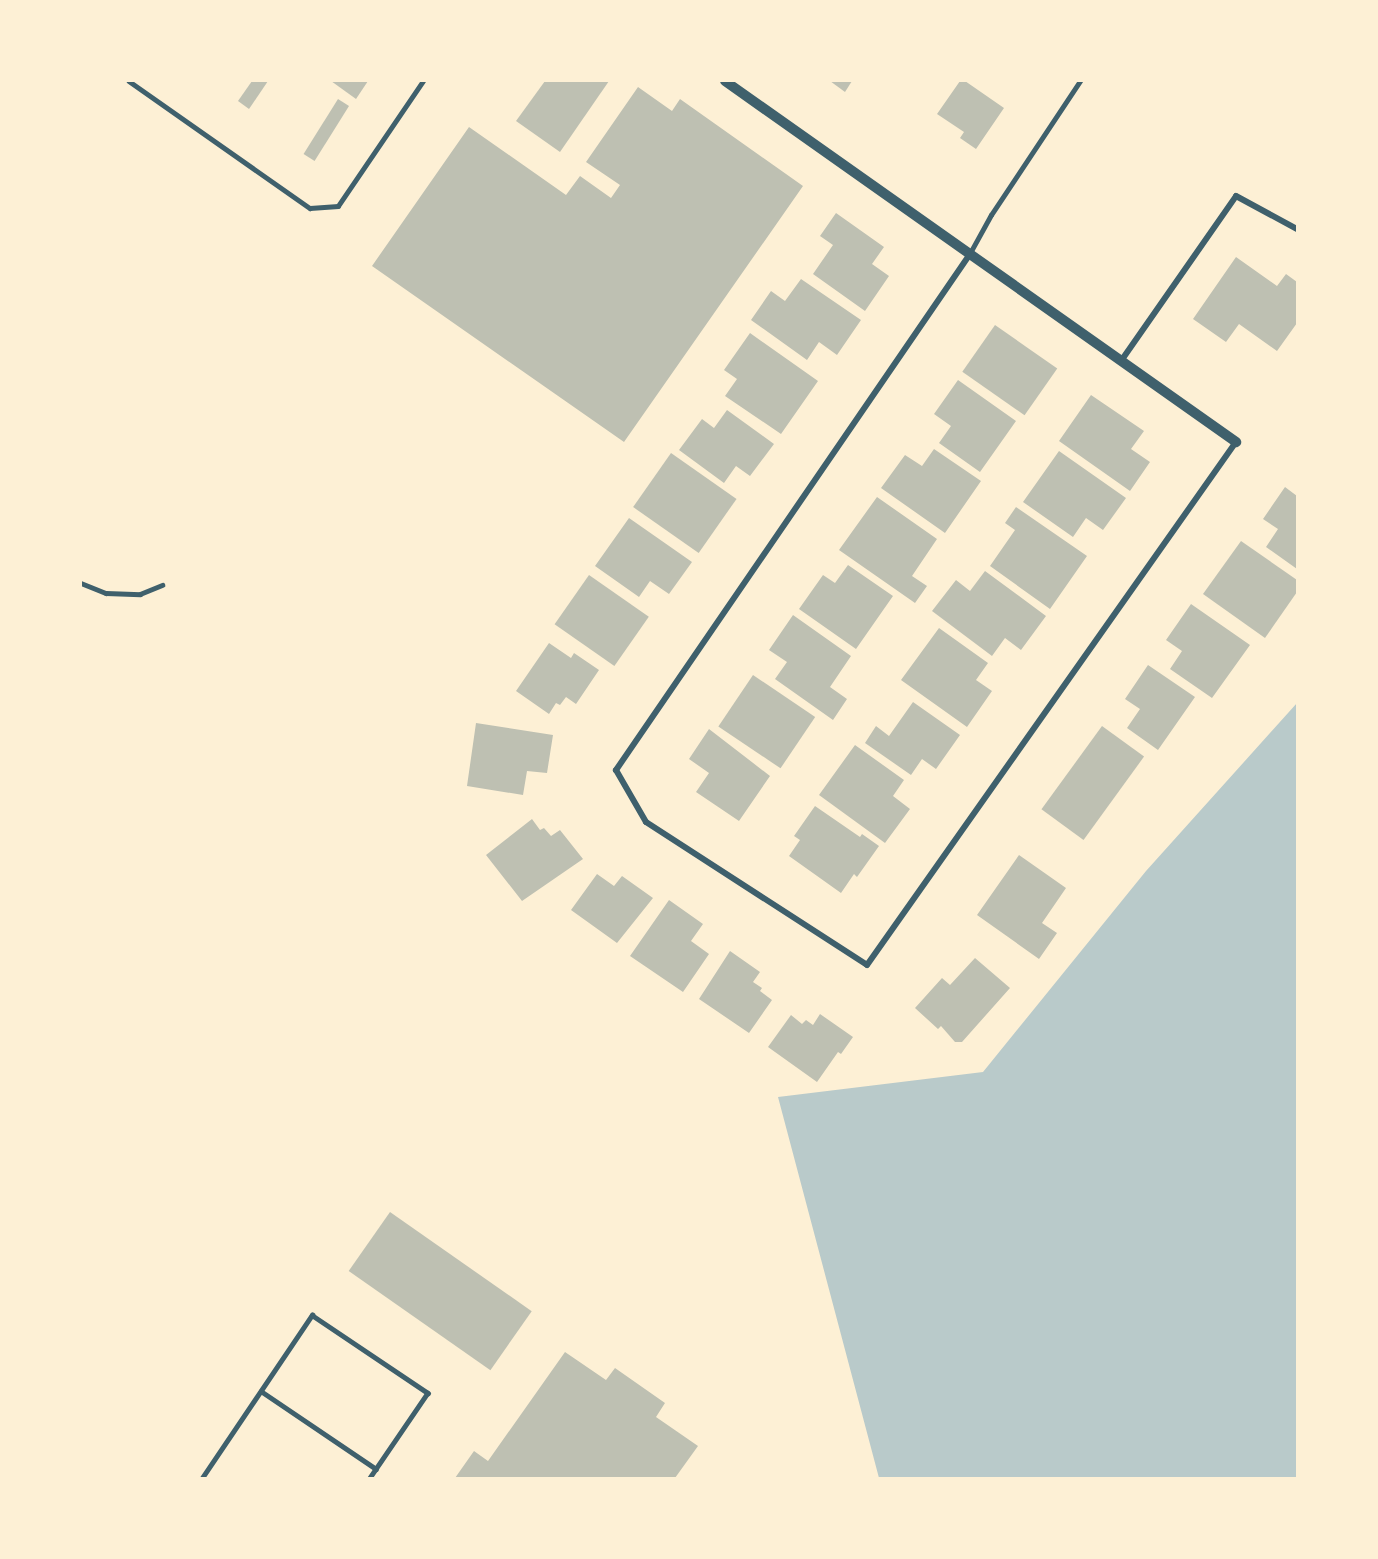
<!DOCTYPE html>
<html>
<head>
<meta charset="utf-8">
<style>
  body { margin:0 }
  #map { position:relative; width:1378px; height:1559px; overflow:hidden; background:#fdf0d5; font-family:Lora,serif }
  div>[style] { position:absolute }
  .green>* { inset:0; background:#b9caca }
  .building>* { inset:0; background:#bec0b2; transform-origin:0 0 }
  .service>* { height:4.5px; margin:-2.25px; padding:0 2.25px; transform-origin:2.25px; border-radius:2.25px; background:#3f606c }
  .minor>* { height:6px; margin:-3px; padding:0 3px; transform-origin:3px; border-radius:3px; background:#3f606c }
  .tertiary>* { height:10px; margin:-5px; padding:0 5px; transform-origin:5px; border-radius:5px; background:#3f606c }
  span { translate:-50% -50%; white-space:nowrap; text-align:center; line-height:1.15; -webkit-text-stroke:4.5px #fdf0d5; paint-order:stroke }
  .frame { position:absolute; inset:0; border:82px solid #fdf0d5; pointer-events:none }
</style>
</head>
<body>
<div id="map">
  <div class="green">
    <i style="clip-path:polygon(1297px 703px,1297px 1478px,879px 1478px,778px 1097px,983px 1072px,1146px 871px)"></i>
  </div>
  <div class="building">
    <i style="clip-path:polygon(252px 81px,268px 81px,249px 109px,238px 101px)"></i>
    <i style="clip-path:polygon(331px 81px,368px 81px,356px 99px)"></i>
    <i style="clip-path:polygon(545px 81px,609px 81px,560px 152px,516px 121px)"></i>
    <i style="clip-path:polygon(830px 81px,852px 81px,845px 92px)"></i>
    <i style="clip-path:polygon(960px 81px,965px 81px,1004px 108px,976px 149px,960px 138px,964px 132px,937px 114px)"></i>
    <i style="clip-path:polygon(638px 87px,672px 111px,680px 99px,803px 186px,624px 442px,372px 266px,469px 127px,566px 195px,580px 176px,611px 198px,620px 185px,586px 162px)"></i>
    <i style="left:338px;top:99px;width:13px;height:65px;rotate:32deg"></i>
    <i style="clip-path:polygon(836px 213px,884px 247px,872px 264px,889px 276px,865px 311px,813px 274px,833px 245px,820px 236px)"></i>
    <i style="clip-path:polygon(1236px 257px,1277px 286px,1286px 274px,1297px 282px,1297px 323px,1277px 351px,1239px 324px,1226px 342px,1193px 319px)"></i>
    <i style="clip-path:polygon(801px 279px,861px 320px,837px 355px,819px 342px,807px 360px,751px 320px,771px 291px,785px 301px)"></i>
    <i style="left:995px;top:325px;width:76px;height:57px;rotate:35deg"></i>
    <i style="clip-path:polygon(750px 333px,818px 381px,781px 434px,725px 396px,737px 379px,724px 370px)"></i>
    <i style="clip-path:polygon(958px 380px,1016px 421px,980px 472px,939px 443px,951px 426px,934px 414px)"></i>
    <i style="clip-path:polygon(1091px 395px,1144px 431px,1131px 449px,1150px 462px,1130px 491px,1059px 441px)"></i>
    <i style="clip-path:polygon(727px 410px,774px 444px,750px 476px,736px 466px,724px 483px,679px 450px,702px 419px,714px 428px)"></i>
    <i style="clip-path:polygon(934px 449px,981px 481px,945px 533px,881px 488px,905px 455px,922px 466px)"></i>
    <i style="clip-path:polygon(1059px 451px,1126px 498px,1103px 530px,1086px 518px,1073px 537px,1023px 502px)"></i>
    <i style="left:671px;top:453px;width:80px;height:66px;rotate:35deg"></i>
    <i style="clip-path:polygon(1285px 487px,1297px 496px,1297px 569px,1266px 547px,1278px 529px,1263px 519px)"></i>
    <i style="clip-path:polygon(877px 497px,937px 539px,912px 576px,927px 586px,915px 603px,839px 550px)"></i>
    <i style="clip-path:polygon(1016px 507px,1087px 556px,1050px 609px,990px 566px,1015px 530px,1005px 523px)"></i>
    <i style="clip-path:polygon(629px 518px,692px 562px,669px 594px,650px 581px,639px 597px,595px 566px)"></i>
    <i style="clip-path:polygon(1241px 541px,1297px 580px,1297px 592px,1265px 638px,1203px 594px)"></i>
    <i style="clip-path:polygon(848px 565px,893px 596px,856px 649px,799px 609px,823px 575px,835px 583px)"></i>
    <i style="clip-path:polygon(985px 571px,1046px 616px,1021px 650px,1005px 638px,992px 656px,932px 611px,956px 580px,970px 591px)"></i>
    <i style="left:589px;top:575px;width:73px;height:60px;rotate:35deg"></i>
    <i style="clip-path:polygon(1191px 604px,1250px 645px,1212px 698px,1170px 669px,1182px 651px,1166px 640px)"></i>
    <i style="clip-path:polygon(793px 615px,851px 656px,830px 687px,847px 699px,833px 720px,775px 679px,787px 662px,769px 650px)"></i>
    <i style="clip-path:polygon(939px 628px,988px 663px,976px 680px,992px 691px,967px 727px,901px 680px)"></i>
    <i style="clip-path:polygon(549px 643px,571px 658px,574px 653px,599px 670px,576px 704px,566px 697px,560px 705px,556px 703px,549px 714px,516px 691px)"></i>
    <i style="clip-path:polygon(1148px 665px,1195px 697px,1158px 750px,1127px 728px,1140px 709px,1125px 699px)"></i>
    <i style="left:753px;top:675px;width:75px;height:62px;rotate:34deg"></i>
    <i style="clip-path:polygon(913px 702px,960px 735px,936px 769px,922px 759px,911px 775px,865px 743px,876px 726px,889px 736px)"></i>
    <i style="clip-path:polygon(476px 723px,553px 735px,547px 773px,527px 771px,523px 795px,467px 786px)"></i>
    <i style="left:1102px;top:726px;width:52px;height:103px;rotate:36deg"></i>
    <i style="clip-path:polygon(709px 729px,770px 776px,739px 821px,696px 792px,709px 773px,689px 759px)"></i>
    <i style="clip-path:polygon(855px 745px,904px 780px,893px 796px,910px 809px,885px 843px,819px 795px)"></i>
    <i style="clip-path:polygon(815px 806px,860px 837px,862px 834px,879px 846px,857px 877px,854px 874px,841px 893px,789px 856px,800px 840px,794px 836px)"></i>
    <i style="clip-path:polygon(532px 819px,540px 830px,544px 828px,551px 836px,560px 830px,583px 859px,522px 901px,486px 855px)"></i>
    <i style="clip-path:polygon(1019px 855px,1066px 888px,1042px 923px,1057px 933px,1039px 959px,977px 915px)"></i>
    <i style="clip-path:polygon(597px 874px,614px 886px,622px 876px,653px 898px,617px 943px,571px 910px)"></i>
    <i style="clip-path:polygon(669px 900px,703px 924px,691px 941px,709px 954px,683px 992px,630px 956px)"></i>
    <i style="clip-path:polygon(730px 951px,760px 972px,753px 982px,762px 988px,760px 991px,772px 1000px,749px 1033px,699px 999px)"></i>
    <i style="clip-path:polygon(975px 958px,1010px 988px,962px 1042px,955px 1042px,941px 1026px,938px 1029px,915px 1008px,942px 978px,950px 985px)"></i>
    <i style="clip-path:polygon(820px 1014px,853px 1037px,841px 1054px,838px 1052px,817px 1082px,768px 1047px,791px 1015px,802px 1024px,806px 1020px,813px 1025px)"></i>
    <i style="left:390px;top:1212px;width:173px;height:72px;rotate:35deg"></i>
    <i style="clip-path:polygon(565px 1352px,606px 1380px,615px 1368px,665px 1403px,656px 1417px,698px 1446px,675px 1478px,455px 1478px,474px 1451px,488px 1461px)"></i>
  </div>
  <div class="service">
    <i style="left:129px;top:81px;width:221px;rotate:35.1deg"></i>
    <i style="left:310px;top:208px;width:28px;rotate:-4deg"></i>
    <i style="left:338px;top:206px;width:151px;rotate:-55.8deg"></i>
    <i style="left:970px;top:253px;width:43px;rotate:-61.1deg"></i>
    <i style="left:991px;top:215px;width:161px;rotate:-56.4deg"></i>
    <i style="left:81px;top:583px;width:27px;rotate:22deg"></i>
    <i style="left:106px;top:593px;width:34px;rotate:2deg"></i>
    <i style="left:140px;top:594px;width:24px;rotate:-22deg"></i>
    <i style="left:261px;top:1391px;width:139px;rotate:34.1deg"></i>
    <i style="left:202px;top:1478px;width:197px;rotate:-56deg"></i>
    <i style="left:312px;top:1315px;width:140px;rotate:33.9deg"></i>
    <i style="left:428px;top:1393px;width:103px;rotate:124.3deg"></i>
  </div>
  <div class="minor">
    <i style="left:970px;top:254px;width:626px;rotate:124.45deg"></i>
    <i style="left:616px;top:770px;width:60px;rotate:60deg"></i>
    <i style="left:646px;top:822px;width:263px;rotate:32.9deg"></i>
    <i style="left:867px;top:965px;width:640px;rotate:-54.8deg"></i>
    <i style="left:1121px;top:361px;width:201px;rotate:-55.1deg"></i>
    <i style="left:1236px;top:196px;width:69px;rotate:28.4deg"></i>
  </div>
  <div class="tertiary">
    <i style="left:725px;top:81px;width:626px;rotate:35.24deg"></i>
  </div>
  <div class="frame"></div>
</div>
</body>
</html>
